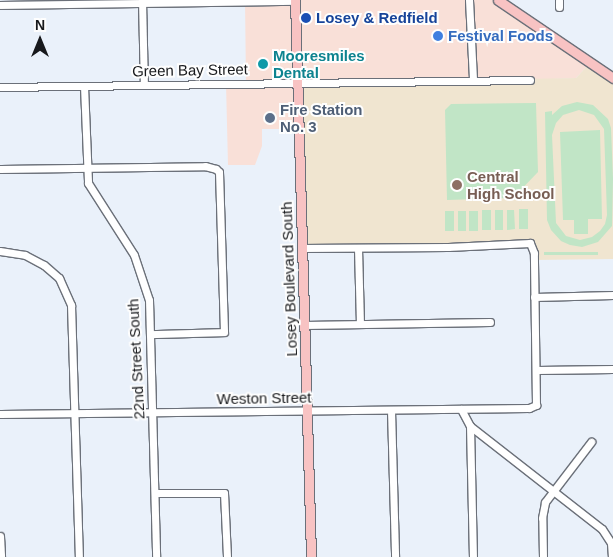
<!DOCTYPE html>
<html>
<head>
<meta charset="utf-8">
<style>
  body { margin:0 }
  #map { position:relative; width:613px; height:557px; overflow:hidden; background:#eaf1fa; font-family:Helvetica,sans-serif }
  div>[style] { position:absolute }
  .commercial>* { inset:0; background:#f9e0d8 }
  .education>* { inset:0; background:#f0e5d0 }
  .green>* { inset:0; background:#c1e5c6; transform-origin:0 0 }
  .roads { filter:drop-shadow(1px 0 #6b7079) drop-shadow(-1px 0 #6b7079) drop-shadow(0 1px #6b7079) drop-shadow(0 -1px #6b7079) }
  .minor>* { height:7px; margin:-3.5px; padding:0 3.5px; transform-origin:3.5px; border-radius:3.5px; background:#fff }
  .major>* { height:9px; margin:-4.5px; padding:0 4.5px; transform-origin:4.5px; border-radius:4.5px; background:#f8c3c3 }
  .dots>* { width:14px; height:14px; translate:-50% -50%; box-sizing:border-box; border:2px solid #fefefe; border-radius:50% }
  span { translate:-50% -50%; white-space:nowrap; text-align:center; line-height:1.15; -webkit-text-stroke:4px #fefefe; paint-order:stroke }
  .transit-label { font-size:15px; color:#164399; font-weight:700 }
  .left { translate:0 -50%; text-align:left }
  .shop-label { font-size:15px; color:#366cbe; font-weight:700 }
  .culture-label { font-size:15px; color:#0d838f; font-weight:700 }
  .street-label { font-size:15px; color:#17191c }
  .service-label { font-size:15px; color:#4e5e75; font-weight:700 }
  .education-label { font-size:15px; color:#785e54; font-weight:700 }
  .north { position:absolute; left:15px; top:15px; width:50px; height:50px; -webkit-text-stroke:4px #fefefe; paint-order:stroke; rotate:0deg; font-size:14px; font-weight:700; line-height:20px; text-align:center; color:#17191c }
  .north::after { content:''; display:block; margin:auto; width:18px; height:22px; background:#17191c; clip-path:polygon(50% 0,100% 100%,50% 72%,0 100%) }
</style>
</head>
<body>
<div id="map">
  <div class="commercial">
    <i style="clip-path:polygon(238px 0,498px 0,590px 63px,576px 78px,530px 80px,299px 129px,262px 129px,262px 146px,255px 165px,228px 165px,226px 84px,246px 83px,245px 2px)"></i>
  </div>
  <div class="education">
    <i style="clip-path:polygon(590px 63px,613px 78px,613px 259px,534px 260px,532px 246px,302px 248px,298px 83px,576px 78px)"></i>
  </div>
  <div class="green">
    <i style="clip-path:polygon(evenodd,577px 102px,593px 105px,608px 119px,611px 128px,613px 179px,612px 226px,598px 242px,582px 247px,570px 245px,561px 241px,551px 230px,547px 220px,545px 112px,552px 111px,552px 115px,562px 106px,577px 102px,579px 110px,594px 115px,604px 129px,607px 215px,605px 224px,600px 231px,592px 237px,580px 240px,566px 236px,556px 223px,552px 135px,556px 123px,563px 115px,579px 110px)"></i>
    <i style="clip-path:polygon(536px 103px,538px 172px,513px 198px,447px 200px,445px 110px,451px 104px)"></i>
    <i style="clip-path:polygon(600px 130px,602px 219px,588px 219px,588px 234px,574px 234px,574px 220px,563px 220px,560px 132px)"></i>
    <i style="left:519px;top:209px;width:9px;height:20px"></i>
    <i style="left:491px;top:210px;width:20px;height:9px;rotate:90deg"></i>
    <i style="left:495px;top:210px;width:8px;height:20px"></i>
    <i style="clip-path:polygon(507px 210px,514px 210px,515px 229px,507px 230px)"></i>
    <i style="left:454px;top:211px;width:20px;height:9px;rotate:90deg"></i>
    <i style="left:458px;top:211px;width:8px;height:20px"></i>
    <i style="left:469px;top:211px;width:9px;height:20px"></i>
    <i style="left:598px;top:252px;width:3px;height:54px;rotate:90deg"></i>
  </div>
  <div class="roads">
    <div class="minor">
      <i style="left:142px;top:0;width:85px;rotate:88.7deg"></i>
      <i style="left:469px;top:0;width:80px;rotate:87.1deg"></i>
      <i style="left:559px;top:0;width:7px;rotate:90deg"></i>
      <i style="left:0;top:5px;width:295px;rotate:-0.8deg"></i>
      <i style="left:84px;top:86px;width:97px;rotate:87.6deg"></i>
      <i style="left:88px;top:183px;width:85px;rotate:57.4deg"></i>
      <i style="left:134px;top:255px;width:47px;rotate:71.6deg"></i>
      <i style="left:149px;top:300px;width:257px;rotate:88.4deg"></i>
      <i style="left:0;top:87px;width:530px;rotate:-0.76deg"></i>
      <i style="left:0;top:169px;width:205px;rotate:-0.8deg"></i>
      <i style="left:205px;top:166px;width:11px;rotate:15deg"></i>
      <i style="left:216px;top:169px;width:4px;rotate:45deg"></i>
      <i style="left:219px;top:172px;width:160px;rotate:88.2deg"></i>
      <i style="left:224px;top:332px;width:73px;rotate:178.4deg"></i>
      <i style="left:358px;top:248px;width:76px;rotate:88.5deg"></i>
      <i style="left:0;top:251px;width:25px;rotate:9deg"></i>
      <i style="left:25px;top:255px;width:21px;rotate:28deg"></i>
      <i style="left:44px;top:265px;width:20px;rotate:41deg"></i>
      <i style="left:59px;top:278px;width:30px;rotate:66deg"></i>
      <i style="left:71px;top:305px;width:252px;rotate:88.2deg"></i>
      <i style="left:534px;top:297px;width:79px;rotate:-1.5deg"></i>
      <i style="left:304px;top:325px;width:186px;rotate:-0.9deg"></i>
      <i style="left:537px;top:370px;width:76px;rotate:-0.8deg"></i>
      <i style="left:461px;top:409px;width:19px;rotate:62deg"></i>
      <i style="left:470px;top:426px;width:167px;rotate:38deg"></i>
      <i style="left:602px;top:529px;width:17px;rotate:57deg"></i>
      <i style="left:611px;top:543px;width:14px;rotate:86deg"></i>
      <i style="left:391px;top:410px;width:147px;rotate:88.4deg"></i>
      <i style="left:0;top:414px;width:529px;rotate:-0.65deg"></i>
      <i style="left:529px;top:408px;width:8px;rotate:-23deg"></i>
      <i style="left:536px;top:405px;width:152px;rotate:-90.8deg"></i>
      <i style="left:534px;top:253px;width:11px;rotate:-112deg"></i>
      <i style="left:530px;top:243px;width:82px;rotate:177.2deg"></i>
      <i style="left:448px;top:247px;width:146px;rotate:179.6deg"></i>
      <i style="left:470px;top:426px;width:131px;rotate:88.7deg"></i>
      <i style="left:155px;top:493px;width:69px"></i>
      <i style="left:224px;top:493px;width:64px;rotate:87.3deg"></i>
      <i style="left:0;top:536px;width:21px;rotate:87deg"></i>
      <i style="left:543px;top:557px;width:39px;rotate:-91deg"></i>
      <i style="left:542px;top:518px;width:16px;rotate:-79deg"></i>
      <i style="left:545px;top:502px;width:76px;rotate:-52.5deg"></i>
    </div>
    <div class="major">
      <i style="left:295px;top:0;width:557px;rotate:88.35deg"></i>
      <i style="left:498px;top:0;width:139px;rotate:34.1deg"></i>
    </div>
  </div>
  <div class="dots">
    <i style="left:306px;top:18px;background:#1a4fb4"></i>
    <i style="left:438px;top:36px;background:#3f7fe0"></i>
    <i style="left:263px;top:64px;background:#0f9aa8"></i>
    <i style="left:270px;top:118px;background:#5c6f8a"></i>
    <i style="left:457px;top:185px;background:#8d6e63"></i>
  </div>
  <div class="transit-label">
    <span class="left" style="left:316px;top:18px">Losey &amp; Redfield</span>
  </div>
  <div class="shop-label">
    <span class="left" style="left:448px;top:36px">Festival Foods</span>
  </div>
  <div class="culture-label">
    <span class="left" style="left:273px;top:64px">Mooresmiles<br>Dental</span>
  </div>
  <div class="street-label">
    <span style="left:190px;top:70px;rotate:-1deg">Green Bay Street</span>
    <span style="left:289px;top:279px;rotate:-92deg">Losey Boulevard South</span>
    <span style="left:136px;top:359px;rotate:-93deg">22nd Street South</span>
    <span style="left:264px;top:398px;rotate:-1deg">Weston Street</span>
  </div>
  <div class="service-label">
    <span class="left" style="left:280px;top:118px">Fire Station<br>No. 3</span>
  </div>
  <div class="education-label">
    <span class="left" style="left:467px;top:185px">Central<br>High School</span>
  </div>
  <div class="north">N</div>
</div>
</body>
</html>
